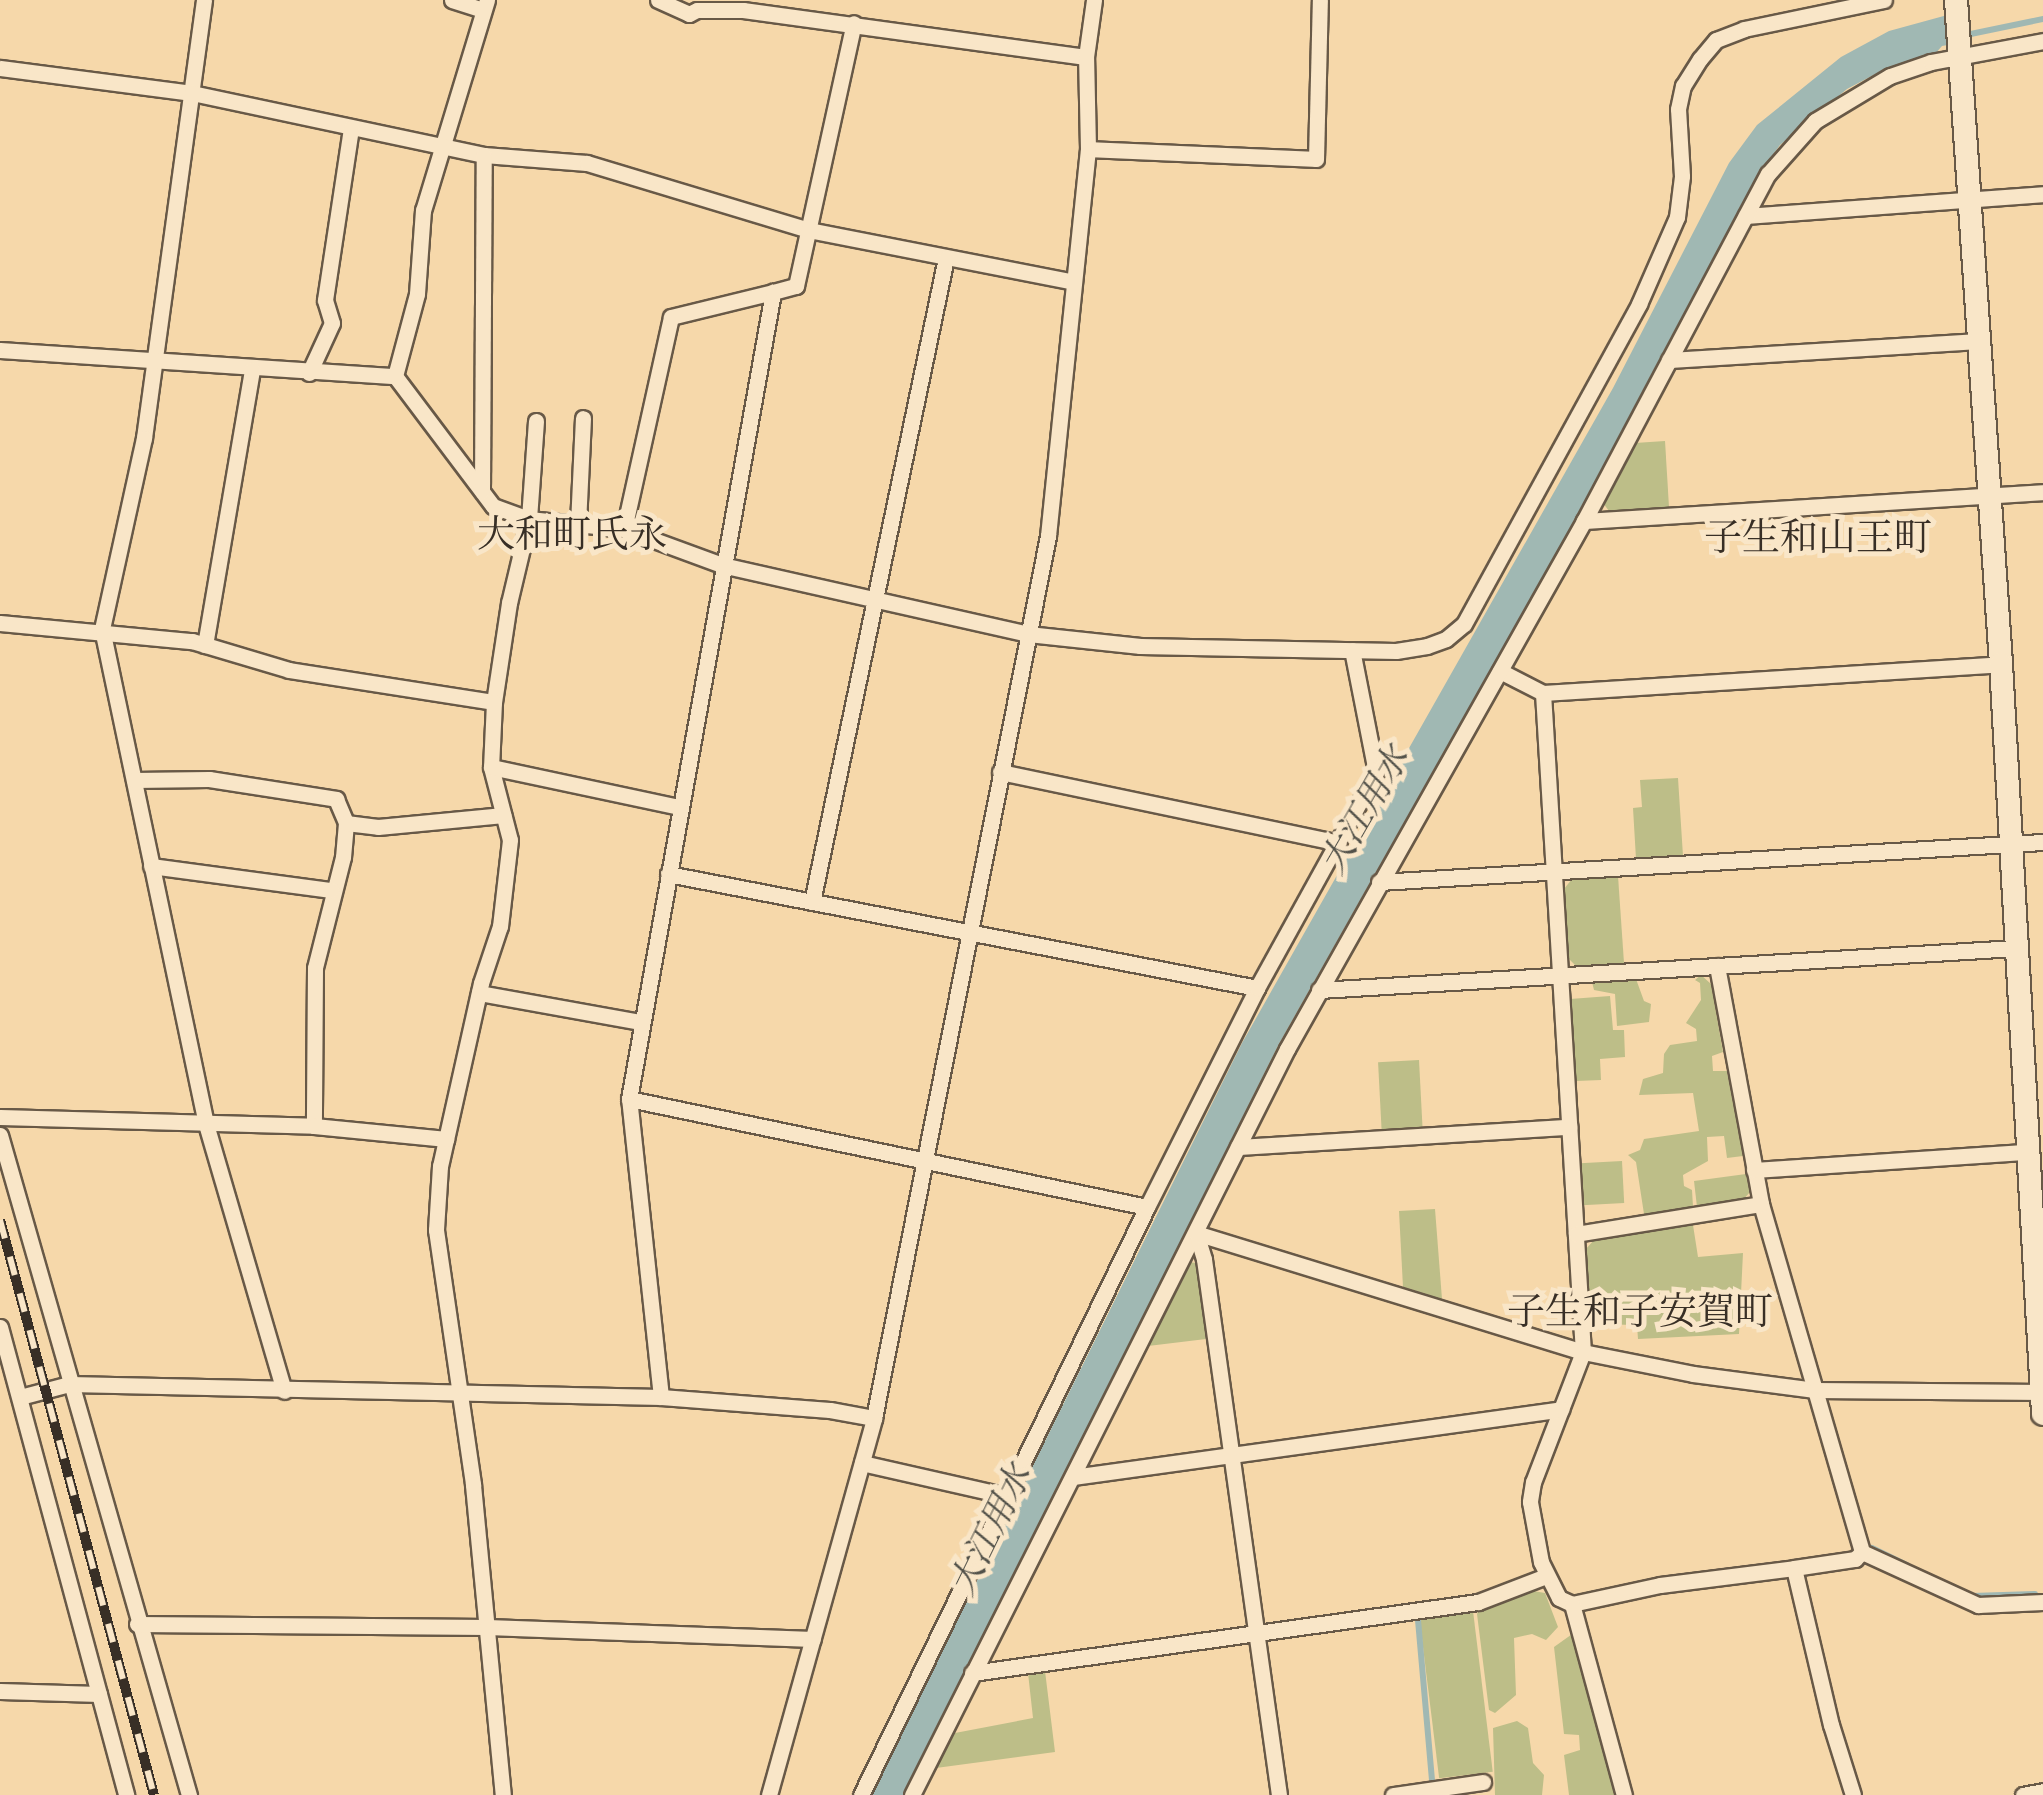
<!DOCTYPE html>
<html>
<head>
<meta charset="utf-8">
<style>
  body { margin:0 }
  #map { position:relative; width:2043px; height:1795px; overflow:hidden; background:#f6d8aa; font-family:"EB Garamond","Noto Serif JP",serif }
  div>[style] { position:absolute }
  .green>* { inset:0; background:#bdbe88; transform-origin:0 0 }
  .water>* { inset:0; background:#a0b8b3 }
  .stream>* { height:6px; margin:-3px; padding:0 3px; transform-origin:3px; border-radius:3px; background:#a0b8b3 }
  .roads { filter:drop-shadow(2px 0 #685947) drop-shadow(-2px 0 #685947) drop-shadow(0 2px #685947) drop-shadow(0 -2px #685947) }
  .street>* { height:15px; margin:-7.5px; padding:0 7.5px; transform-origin:7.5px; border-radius:7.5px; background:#f9e6c8 }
  .secondary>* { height:22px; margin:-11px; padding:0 11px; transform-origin:11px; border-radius:11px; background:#f9e6c8 }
  .rail>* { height:10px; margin-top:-5px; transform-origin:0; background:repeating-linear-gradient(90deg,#f9e6c8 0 19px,#382f26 0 38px); box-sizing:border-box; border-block:2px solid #382f26 }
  span { translate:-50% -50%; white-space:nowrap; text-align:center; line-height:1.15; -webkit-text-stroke:10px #f9e6c8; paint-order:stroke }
  .water-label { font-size:35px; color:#525149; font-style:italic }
  .quarter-label { font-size:38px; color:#382f26 }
</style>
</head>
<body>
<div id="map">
  <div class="green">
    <i style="clip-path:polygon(1665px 441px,1669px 507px,1609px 511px,1603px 503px,1635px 443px)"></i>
    <i style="clip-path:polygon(1678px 778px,1683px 856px,1636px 859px,1633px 808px,1642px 807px,1640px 780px)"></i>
    <i style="clip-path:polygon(1618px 876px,1624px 963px,1576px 966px,1568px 958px,1564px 889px,1572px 879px)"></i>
    <i style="clip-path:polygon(1701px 975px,1711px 984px,1723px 1052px,1712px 1056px,1713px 1071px,1727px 1071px,1743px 1156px,1727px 1158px,1724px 1136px,1707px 1137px,1708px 1161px,1683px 1175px,1684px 1186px,1692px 1190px,1693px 1207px,1644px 1214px,1636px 1162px,1628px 1155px,1640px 1150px,1644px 1139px,1699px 1131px,1693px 1093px,1639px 1095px,1643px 1079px,1663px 1073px,1664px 1054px,1670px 1045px,1697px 1041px,1696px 1029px,1686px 1023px,1701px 1000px,1700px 983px,1695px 980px)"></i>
    <i style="clip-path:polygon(1636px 979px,1644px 1001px,1651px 1004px,1649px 1022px,1617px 1026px,1615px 994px,1594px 990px,1592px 982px)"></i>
    <i style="clip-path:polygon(1610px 996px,1613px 1030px,1624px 1030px,1625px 1057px,1600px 1059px,1601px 1080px,1576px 1081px,1570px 999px)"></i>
    <i style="left:1419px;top:1060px;width:68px;height:41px;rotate:87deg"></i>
    <i style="left:1622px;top:1161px;width:42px;height:42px;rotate:87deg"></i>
    <i style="clip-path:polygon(1746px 1174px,1750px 1192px,1743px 1200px,1697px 1207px,1694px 1181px)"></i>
    <i style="clip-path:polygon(1435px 1209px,1442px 1299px,1403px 1287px,1399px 1211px)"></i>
    <i style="clip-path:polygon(1693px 1225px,1698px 1257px,1743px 1253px,1739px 1334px,1638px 1339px,1637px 1325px,1590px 1324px,1585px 1250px,1594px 1240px)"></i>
    <i style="clip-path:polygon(1188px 1262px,1197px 1263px,1206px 1339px,1148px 1346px)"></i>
    <i style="clip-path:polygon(1533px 1591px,1545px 1593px,1558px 1627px,1546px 1640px,1532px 1634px,1514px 1638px,1516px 1695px,1495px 1713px,1489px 1710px,1477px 1614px,1480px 1608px)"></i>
    <i style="left:1473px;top:1611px;width:162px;height:54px;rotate:83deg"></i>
    <i style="clip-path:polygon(1575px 1632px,1618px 1795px,1569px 1795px,1564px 1755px,1580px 1750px,1579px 1735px,1564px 1734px,1554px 1647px)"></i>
    <i style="clip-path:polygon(1045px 1671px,1055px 1752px,936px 1768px,955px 1733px,1033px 1718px,1028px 1673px)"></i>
    <i style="clip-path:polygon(1517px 1721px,1528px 1728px,1533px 1763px,1544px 1775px,1542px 1795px,1495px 1795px,1493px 1728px)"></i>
  </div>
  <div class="water">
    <i style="clip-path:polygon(1962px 11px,1965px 42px,1942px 46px,1935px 54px,1885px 69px,1847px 89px,1780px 145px,1757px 177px,1578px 514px,1279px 1044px,906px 1795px,870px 1795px,1242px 1043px,1613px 388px,1729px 163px,1757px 125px,1841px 57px,1889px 31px)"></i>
  </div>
  <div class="stream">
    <i style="left:1961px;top:36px;width:84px;rotate:-11.7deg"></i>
    <i style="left:1872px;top:1548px;width:39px;rotate:26deg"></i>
    <i style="left:1972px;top:1596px;width:63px;rotate:-1.8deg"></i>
    <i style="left:1418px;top:1620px;width:160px;rotate:85deg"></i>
  </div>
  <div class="roads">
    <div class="street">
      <i style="left:204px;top:0;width:442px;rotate:97.8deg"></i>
      <i style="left:144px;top:438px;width:196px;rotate:102.4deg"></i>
      <i style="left:102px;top:629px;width:506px;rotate:78.13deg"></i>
      <i style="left:206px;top:1124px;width:278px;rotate:73.7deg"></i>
      <i style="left:452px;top:0;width:33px;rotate:18deg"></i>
      <i style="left:487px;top:0;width:220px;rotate:106.9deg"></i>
      <i style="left:423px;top:210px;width:84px;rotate:94.1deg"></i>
      <i style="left:417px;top:294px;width:85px;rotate:105deg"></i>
      <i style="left:395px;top:376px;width:163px;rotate:53deg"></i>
      <i style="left:493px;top:506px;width:38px;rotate:20deg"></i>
      <i style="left:529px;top:519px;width:86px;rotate:103.4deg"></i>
      <i style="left:509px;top:603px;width:100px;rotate:98.6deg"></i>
      <i style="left:658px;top:0;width:34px;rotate:24deg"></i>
      <i style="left:689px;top:14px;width:9px;rotate:-27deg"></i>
      <i style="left:697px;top:10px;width:46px"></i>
      <i style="left:743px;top:10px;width:346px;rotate:7.8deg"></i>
      <i style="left:0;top:68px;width:194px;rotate:7.4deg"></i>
      <i style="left:192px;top:93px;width:299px;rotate:12deg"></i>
      <i style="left:484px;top:155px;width:103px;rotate:4.4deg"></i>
      <i style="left:587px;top:163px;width:232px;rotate:16.8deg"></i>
      <i style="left:809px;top:230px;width:269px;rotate:11.1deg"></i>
      <i style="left:1088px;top:149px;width:228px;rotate:2.5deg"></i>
      <i style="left:1316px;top:159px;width:159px;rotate:-88.6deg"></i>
      <i style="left:1746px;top:216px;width:298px;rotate:-4.2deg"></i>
      <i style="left:0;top:350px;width:396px;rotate:3.8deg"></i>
      <i style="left:1669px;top:360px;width:311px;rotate:-3.5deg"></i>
      <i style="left:309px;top:373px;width:55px;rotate:-65.3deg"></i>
      <i style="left:332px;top:323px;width:24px;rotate:-107deg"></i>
      <i style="left:325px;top:300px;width:174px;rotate:-81.4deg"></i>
      <i style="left:536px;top:421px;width:98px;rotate:94.1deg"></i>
      <i style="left:529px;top:519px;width:96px;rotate:6deg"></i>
      <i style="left:624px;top:529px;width:104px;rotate:20.2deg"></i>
      <i style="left:722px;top:565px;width:314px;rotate:12.7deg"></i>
      <i style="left:1028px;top:634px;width:113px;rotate:6.1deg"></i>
      <i style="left:1140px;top:646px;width:256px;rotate:1.1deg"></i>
      <i style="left:1396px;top:651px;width:31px;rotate:-9deg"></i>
      <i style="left:1427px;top:646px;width:20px;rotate:-20deg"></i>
      <i style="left:1446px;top:639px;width:23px;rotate:-40deg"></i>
      <i style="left:1464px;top:624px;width:365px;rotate:-61.3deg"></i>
      <i style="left:1639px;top:304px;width:95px;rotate:-66.4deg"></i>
      <i style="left:1677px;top:217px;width:41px;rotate:-83deg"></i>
      <i style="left:1682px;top:176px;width:67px;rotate:-93.4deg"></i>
      <i style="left:1678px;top:109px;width:24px;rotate:-78deg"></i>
      <i style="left:1683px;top:86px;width:32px;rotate:-58deg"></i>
      <i style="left:1700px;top:59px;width:25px;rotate:-50deg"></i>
      <i style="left:1716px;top:40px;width:30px;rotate:-21deg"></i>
      <i style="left:1744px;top:29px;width:143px;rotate:-11.7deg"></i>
      <i style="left:482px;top:491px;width:336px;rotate:-89.7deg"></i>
      <i style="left:1584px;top:521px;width:460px;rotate:-3.6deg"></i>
      <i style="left:578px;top:524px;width:106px;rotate:-87.3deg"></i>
      <i style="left:624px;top:529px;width:217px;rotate:-77.5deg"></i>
      <i style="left:671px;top:317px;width:105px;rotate:-13.8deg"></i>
      <i style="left:0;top:623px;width:193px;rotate:5.4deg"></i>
      <i style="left:192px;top:641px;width:101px;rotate:16.6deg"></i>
      <i style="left:289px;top:670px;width:207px;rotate:8.9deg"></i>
      <i style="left:494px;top:702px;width:65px;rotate:92.6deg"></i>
      <i style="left:491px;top:767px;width:75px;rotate:75.4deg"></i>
      <i style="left:510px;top:840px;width:87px;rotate:96.6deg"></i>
      <i style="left:500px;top:926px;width:60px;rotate:108.4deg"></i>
      <i style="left:481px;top:983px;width:188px;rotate:102.6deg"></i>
      <i style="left:440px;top:1166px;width:64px;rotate:93.6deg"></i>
      <i style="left:436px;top:1230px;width:258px;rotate:81.7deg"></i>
      <i style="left:473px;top:1485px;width:311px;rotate:84.5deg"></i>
      <i style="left:205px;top:645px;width:280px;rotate:-80.3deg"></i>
      <i style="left:1500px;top:671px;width:48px;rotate:27.1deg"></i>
      <i style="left:1543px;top:693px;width:459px;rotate:-3.6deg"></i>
      <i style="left:1543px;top:693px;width:660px;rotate:86.53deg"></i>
      <i style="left:1583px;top:1352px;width:139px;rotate:111deg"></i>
      <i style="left:1533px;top:1482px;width:20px;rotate:99deg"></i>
      <i style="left:1530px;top:1502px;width:61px;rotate:79.6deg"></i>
      <i style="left:1541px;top:1562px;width:40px;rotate:63.4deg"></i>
      <i style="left:1559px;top:1598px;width:14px;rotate:25deg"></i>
      <i style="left:1572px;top:1604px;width:90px;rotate:-12.2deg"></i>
      <i style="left:1660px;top:1585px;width:135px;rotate:-7.2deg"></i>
      <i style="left:491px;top:767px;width:192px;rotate:12deg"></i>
      <i style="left:1000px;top:772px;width:346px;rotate:11.8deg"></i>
      <i style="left:134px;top:780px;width:75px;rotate:-0.8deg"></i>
      <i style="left:209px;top:779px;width:129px;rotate:8.9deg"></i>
      <i style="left:336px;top:799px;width:26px;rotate:67deg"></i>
      <i style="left:346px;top:823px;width:34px;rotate:95deg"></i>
      <i style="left:343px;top:857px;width:114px;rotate:104.2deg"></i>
      <i style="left:315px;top:968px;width:158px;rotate:90.4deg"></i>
      <i style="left:346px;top:823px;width:32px;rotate:7deg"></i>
      <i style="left:378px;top:827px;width:126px;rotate:-5.5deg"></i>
      <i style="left:151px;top:866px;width:182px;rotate:7.6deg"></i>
      <i style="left:668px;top:874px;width:600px;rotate:10.95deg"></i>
      <i style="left:1379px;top:882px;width:665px;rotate:-3.45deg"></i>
      <i style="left:812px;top:902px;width:658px;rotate:-78.25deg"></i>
      <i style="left:1717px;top:966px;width:242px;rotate:79.5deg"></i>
      <i style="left:1761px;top:1204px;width:362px;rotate:73.8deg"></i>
      <i style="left:1862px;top:1552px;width:128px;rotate:24.6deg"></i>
      <i style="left:1978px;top:1605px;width:65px;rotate:-2.6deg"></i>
      <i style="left:1319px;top:990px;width:697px;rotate:-3.45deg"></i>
      <i style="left:479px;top:993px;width:164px;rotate:10.2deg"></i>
      <i style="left:629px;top:1099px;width:529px;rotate:11.78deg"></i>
      <i style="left:0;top:1117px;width:314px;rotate:1.6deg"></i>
      <i style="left:314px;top:1126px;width:133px;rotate:5.6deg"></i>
      <i style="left:0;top:1135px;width:687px;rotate:74.02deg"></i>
      <i style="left:1238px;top:1147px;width:332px;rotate:-3.5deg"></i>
      <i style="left:1754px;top:1170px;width:274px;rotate:-3.8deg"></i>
      <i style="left:1576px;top:1234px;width:187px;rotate:-9.2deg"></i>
      <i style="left:0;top:1327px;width:485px;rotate:74.9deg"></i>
      <i style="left:20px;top:1397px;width:51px;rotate:-14.9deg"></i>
      <i style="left:69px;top:1384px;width:592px;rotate:1.26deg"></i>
      <i style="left:661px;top:1397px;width:169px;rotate:4.4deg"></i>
      <i style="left:830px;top:1410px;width:45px;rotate:10.3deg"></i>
      <i style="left:661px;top:1397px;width:300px;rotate:-96.1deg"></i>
      <i style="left:629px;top:1099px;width:820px;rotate:-79.88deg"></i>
      <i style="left:773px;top:292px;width:24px;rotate:-15deg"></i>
      <i style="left:796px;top:286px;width:269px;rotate:-77.6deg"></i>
      <i style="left:862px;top:1463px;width:149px;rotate:12.8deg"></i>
      <i style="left:1073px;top:1477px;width:493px;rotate:-7.9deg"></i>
      <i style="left:1572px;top:1604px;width:198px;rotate:74.8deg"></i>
      <i style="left:137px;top:1624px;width:350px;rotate:0.5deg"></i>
      <i style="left:487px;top:1627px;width:326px;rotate:2.1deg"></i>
      <i style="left:972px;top:1673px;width:511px;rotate:-7.99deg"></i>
      <i style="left:1478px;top:1602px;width:73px;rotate:-20.9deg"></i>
      <i style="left:0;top:1691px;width:99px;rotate:1.7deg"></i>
      <i style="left:769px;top:1795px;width:391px;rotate:-74.4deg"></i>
      <i style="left:874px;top:1418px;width:899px;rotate:-78.84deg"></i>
      <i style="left:1048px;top:536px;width:389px;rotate:-84.1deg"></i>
      <i style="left:1088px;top:149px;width:92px;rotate:-91.2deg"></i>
      <i style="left:1086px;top:57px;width:58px;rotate:-82deg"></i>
      <i style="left:861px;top:1795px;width:654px;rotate:-64.06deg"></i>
      <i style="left:1147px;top:1207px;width:245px;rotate:-63.3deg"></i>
      <i style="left:1257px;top:988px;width:247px;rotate:-61.1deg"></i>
      <i style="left:1376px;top:772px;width:124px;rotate:-101.1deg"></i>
      <i style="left:912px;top:1795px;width:835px;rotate:-63.31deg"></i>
      <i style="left:1287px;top:1049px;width:606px;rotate:-60.64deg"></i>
      <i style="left:1584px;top:521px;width:393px;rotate:-62.1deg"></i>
      <i style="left:1768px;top:174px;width:71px;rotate:-48.4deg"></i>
      <i style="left:1815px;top:121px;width:87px;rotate:-31deg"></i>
      <i style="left:1890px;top:76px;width:43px;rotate:-18.9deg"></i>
      <i style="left:1931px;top:62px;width:114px;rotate:-10.6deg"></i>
      <i style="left:1279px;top:1795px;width:541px;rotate:-97.97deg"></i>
      <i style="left:1204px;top:1259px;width:27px;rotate:-107deg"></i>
      <i style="left:1196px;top:1233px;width:405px;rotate:17.1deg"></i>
      <i style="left:1583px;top:1352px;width:112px;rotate:11.3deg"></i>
      <i style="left:1693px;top:1374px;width:123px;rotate:7.5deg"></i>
      <i style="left:1815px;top:1390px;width:228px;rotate:0.5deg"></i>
      <i style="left:1393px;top:1795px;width:91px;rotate:-8.2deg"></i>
      <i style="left:1853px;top:1795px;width:73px;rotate:-107.4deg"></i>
      <i style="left:1831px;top:1725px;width:161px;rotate:-103.3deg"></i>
      <i style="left:1794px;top:1568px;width:62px;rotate:-8.4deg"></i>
      <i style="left:1855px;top:1559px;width:10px;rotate:-45deg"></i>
      <i style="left:2023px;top:1795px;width:20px;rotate:-11deg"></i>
    </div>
    <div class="secondary">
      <i style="left:1956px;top:0;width:666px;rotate:86.12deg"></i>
      <i style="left:2001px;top:664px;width:751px;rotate:86.79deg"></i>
    </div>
  </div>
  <div class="rail">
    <i style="left:0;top:1220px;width:595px;rotate:75.01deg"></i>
  </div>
  <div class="water-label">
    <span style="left:1364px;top:810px;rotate:-60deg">大江用水</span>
    <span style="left:990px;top:1530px;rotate:-64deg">大江用水</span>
  </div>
  <div class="quarter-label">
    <span style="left:572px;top:534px">大和町氏永</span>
    <span style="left:1818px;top:537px">子生和山王町</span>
    <span style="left:1640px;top:1311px">子生和子安賀町</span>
  </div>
</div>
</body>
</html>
